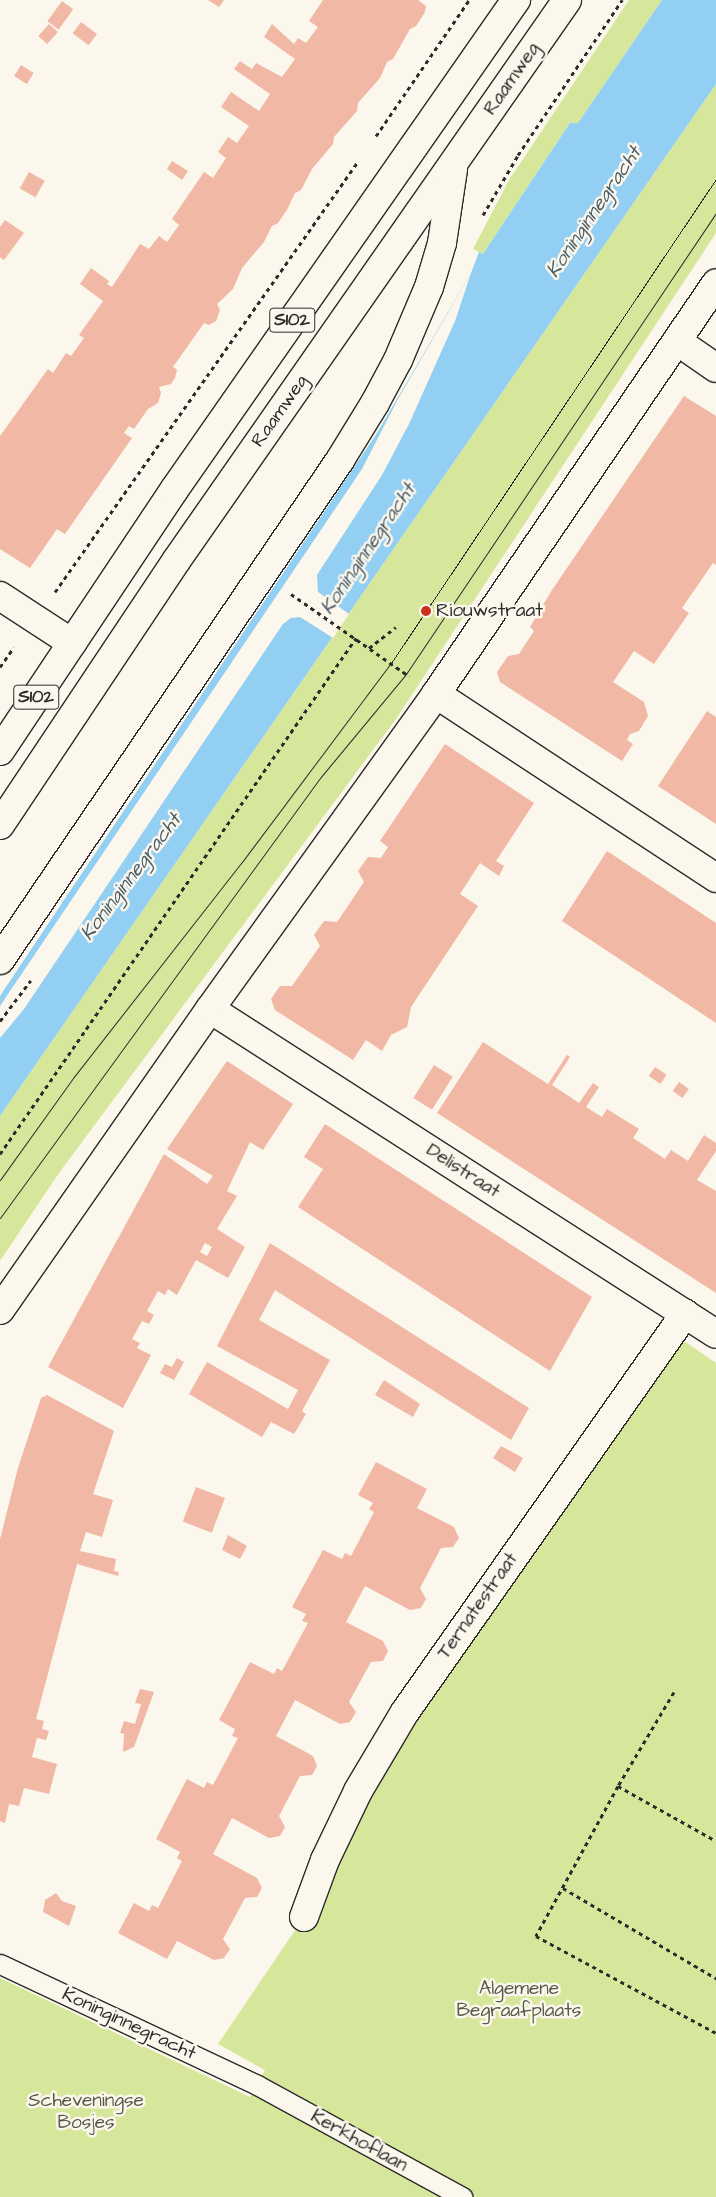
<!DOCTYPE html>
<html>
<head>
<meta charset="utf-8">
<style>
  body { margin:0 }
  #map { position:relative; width:716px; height:2197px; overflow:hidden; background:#fbf7ec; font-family:"Architects Daughter",sans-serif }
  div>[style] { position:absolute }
  .green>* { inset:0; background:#d6e79b }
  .water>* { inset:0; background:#93cef3 }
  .pier>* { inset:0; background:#fbf7ec }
  .building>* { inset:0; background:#f0b8a5; transform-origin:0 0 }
  .path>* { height:3px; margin-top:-1.5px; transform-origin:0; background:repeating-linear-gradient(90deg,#2b2b2b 0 4px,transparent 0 8px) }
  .roads { filter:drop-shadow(1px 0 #2b2b2b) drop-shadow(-1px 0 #2b2b2b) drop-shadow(0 1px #2b2b2b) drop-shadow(0 -1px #2b2b2b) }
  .lane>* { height:19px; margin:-9.5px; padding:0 9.5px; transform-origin:9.5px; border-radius:9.5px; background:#fbf7ec }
  .street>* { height:28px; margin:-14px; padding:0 14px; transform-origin:14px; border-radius:14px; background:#fbf7ec }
  .primary>* { height:28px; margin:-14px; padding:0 14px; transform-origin:14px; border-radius:14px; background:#fbf7ec }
  .tram>* { height:1px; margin:-0.5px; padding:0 0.5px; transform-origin:0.5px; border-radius:0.5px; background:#2b2b2b }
  .dots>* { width:14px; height:14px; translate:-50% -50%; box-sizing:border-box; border:2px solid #fbf7ec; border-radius:50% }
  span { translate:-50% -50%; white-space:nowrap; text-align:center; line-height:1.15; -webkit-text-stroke:5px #fbf7ec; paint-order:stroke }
  .shield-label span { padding:1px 4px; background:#fbf7ec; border:1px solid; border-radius:4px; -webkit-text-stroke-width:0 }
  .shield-label { font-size:18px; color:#2b2b2b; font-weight:700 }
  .street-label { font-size:19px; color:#2b2b2b }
  .poi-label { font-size:19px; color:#2b2b2b }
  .left { translate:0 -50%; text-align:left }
  .park-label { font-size:19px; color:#565a47 }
  .water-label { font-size:20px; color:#4a5c67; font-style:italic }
</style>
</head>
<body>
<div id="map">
  <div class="green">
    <i style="clip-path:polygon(629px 0,662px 0,578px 123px,570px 123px,483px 254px,473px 249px,509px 180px)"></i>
    <i style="clip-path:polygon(716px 84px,716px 233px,396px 719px,59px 1173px,0 1261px,0 1116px)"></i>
    <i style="clip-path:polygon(671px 1332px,716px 1363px,716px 2197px,0 2197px,0 1978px,250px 2097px,265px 2070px,218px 2044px,304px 1917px,357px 1791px)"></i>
  </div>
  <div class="water">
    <i style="clip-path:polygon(662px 0,716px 0,716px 84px,0 1116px,0 951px,47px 888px,64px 900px,377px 433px,471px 273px,479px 252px,483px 254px,570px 123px,578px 123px)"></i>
  </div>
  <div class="pier">
    <i style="clip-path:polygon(471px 273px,455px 321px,409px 424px,382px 475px,317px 575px,318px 592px,349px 614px,333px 638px,300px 617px,291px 618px,283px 624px,24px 1009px,0 1038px,0 1006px,362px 469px,398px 399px)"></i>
    <i style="clip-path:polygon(41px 884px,64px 900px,0 996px,0 947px)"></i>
  </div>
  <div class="building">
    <i style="clip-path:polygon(208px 0,224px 0,219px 7px)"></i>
    <i style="clip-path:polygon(323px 0,418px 0,426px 6px,425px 12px,416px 26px,410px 29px,393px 59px,387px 62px,380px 78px,358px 103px,357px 111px,334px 137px,333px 144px,312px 169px,301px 190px,295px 193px,287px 210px,278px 223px,272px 226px,264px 242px,242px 268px,233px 289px,217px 304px,220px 310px,216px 321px,209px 325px,204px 323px,173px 367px,177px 370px,175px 378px,171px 384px,159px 387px,161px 393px,158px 403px,148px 409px,134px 429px,129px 426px,124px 433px,132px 438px,65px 534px,57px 529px,30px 568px,0 549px,0 436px,48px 369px,53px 373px,66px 353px,71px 356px,84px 338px,79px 335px,103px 301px,80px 284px,91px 268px,109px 281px,107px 284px,112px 287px,140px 244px,149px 249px,159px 236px,167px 242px,179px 225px,172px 219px,204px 172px,213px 178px,226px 158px,218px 152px,228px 137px,237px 143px,249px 126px,221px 107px,231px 92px,259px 111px,270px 94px,234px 69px,240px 61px,252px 69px,256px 63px,282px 77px,295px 59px,264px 37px,272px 24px,294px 44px,298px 38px,306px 43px,318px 27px,309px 21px)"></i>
    <i style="left:62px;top:1px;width:14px;height:25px;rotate:36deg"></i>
    <i style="left:81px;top:22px;width:20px;height:14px;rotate:37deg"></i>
    <i style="left:49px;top:24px;width:12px;height:16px;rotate:42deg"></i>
    <i style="left:21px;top:65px;width:15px;height:13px;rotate:32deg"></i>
    <i style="clip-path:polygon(172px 161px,188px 171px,182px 180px,167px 169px)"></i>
    <i style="left:29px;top:172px;width:18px;height:19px;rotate:29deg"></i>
    <i style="clip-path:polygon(5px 220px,24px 233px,4px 260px,0 257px,0 227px)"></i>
    <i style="clip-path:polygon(684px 396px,716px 416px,716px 565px,713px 563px,682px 608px,689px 613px,654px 664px,634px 651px,613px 682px,644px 702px,648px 716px,639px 731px,630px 734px,627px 740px,633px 744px,622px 761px,500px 682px,497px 672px,508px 656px,519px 654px,534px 631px,530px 627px,552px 590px)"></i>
    <i style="clip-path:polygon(707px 711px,716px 717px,716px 824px,658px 786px)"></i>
    <i style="clip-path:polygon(445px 744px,534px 803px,496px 861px,504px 866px,499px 876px,480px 863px,460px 894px,478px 906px,411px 1007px,407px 1027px,391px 1035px,382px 1051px,366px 1040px,353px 1060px,275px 1010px,271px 999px,280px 986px,292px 986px,320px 946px,314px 935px,324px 921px,337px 922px,364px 882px,358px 871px,368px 857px,381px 858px,388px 847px,380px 841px)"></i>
    <i style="clip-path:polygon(607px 851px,716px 923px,716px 1023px,562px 921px)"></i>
    <i style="clip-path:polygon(483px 1042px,548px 1084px,567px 1055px,570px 1057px,552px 1085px,579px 1103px,593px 1083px,599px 1087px,586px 1107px,602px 1117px,607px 1109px,639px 1129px,633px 1138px,665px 1159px,671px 1150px,688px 1161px,704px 1135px,716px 1143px,716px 1151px,697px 1180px,716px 1191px,716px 1293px,437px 1113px)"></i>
    <i style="clip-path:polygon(evenodd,227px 1061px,293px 1104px,263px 1150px,250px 1142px,227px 1191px,237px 1196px,217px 1229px,245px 1247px,228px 1278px,196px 1260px,177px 1295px,168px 1289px,165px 1295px,158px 1291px,147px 1311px,154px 1315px,149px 1324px,142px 1321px,132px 1339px,140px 1343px,137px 1348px,151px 1355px,123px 1408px,48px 1367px,164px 1154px,207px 1184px,213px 1176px,167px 1149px,227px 1061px,205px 1243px,212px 1247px,207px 1256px,200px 1252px,205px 1243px)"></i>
    <i style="left:434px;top:1065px;width:22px;height:39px;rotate:32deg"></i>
    <i style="left:655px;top:1067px;width:14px;height:11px;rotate:34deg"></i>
    <i style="left:679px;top:1082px;width:12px;height:11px;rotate:35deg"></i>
    <i style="clip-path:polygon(325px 1124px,592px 1297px,550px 1371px,298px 1207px,323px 1169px,304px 1157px)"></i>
    <i style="clip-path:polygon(270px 1243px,529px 1408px,511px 1440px,275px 1290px,259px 1320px,330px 1360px,302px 1411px,306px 1414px,294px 1434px,271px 1422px,262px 1437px,189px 1394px,207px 1362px,288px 1409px,298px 1390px,217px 1346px)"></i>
    <i style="clip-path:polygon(177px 1358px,184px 1362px,174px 1380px,160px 1373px,165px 1364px,172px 1367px)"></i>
    <i style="clip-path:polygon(384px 1380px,420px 1404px,413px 1417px,375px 1395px)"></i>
    <i style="clip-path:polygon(47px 1395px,114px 1431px,93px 1494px,113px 1500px,102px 1537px,86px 1532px,80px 1551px,116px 1559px,114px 1571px,119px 1572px,118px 1576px,77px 1564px,36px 1719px,44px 1721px,42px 1729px,49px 1731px,46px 1740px,37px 1738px,32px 1757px,57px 1764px,49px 1794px,24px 1788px,19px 1806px,9px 1804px,5px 1823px,0 1821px,0 1539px,18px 1468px,41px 1398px)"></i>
    <i style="clip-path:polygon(501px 1446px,523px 1458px,515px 1472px,493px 1458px)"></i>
    <i style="clip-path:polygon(376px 1462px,427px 1489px,417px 1508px,454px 1527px,459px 1538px,453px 1547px,441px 1548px,420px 1588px,426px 1599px,421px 1608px,410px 1610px,365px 1586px,346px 1622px,383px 1641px,388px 1651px,383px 1661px,371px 1662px,349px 1702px,356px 1712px,350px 1722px,340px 1724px,295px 1700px,276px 1736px,313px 1756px,317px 1766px,312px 1775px,300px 1776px,279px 1816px,285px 1827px,280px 1836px,269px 1838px,232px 1818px,213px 1854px,257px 1878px,262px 1888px,257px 1897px,245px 1898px,223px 1939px,230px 1949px,224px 1958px,214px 1960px,177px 1941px,167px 1959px,118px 1933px,134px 1903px,149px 1911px,152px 1905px,158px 1908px,182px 1861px,177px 1858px,180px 1852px,156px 1839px,187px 1779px,204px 1788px,207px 1782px,213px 1785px,238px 1738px,232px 1736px,235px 1729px,219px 1720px,250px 1662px,274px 1674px,277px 1668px,282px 1671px,308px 1623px,302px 1621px,306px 1614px,292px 1607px,323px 1550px,342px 1559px,345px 1553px,351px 1556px,374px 1512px,369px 1509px,373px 1503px,358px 1495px)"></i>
    <i style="left:196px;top:1487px;width:31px;height:37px;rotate:21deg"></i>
    <i style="clip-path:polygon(228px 1535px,247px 1546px,240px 1559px,222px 1550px)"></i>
    <i style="clip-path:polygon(140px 1689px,154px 1692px,134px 1747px,123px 1752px,124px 1734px,120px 1733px,124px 1721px,135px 1724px,141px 1704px,135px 1703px)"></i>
    <i style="clip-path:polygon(56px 1893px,62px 1901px,76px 1906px,69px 1926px,43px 1912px,45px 1900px)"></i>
  </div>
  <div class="path">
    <i style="left:376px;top:136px;width:165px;rotate:-55.6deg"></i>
    <i style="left:483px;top:215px;width:69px;rotate:-59.7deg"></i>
    <i style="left:518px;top:155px;width:187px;rotate:-56.1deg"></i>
    <i style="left:55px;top:592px;width:525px;rotate:-54.86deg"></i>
    <i style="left:291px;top:594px;width:144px;rotate:34.8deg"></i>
    <i style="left:369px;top:648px;width:34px;rotate:-38deg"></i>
    <i style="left:0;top:667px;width:24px;rotate:-55deg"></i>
    <i style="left:0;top:1021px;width:51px;rotate:-52.9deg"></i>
    <i style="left:0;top:1154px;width:627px;rotate:-55.4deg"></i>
    <i style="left:674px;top:1692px;width:109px;rotate:120.8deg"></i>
    <i style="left:618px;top:1786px;width:171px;rotate:118.7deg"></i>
    <i style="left:536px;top:1936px;width:204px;rotate:28.3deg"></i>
    <i style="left:618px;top:1786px;width:112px;rotate:29.3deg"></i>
    <i style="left:563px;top:1888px;width:178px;rotate:30.5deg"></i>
  </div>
  <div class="roads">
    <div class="lane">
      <i style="left:0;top:1964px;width:284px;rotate:25.2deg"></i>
      <i style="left:257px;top:2085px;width:234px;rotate:28.6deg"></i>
    </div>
    <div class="street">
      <i style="left:677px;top:341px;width:47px;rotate:34.7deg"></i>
      <i style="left:0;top:596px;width:86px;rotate:33.1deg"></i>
      <i style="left:436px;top:694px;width:335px;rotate:33.3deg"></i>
      <i style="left:210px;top:1009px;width:601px;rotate:32.71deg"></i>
      <i style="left:0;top:1310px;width:367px;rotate:-55.1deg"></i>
      <i style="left:210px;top:1009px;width:388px;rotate:-54.3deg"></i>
      <i style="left:436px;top:694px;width:497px;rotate:-55.7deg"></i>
      <i style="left:304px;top:1917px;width:61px;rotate:-69.8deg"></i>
      <i style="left:325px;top:1860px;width:76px;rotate:-64.4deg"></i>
      <i style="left:358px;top:1791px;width:92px;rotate:-59.3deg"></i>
      <i style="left:405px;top:1712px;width:487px;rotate:-54.9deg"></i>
    </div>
    <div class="primary">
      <i style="left:0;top:751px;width:314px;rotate:-56.3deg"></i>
      <i style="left:174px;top:490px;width:598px;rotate:-55.09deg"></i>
      <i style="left:0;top:825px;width:317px;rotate:-56.3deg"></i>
      <i style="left:176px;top:561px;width:684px;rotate:-55.12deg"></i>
      <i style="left:0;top:960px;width:605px;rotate:-55.78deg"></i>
      <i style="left:340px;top:460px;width:67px;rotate:-58.4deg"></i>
      <i style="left:375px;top:403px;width:49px;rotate:-61.9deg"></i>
      <i style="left:398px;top:360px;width:79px;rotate:-67deg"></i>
      <i style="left:429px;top:287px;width:46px;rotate:-73.5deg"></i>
      <i style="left:442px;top:243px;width:75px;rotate:-81.5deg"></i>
    </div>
  </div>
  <div class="tram">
    <i style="left:0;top:1180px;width:125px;rotate:-54.4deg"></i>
    <i style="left:73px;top:1078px;width:274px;rotate:-52deg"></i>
    <i style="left:242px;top:862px;width:249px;rotate:-53.2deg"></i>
    <i style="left:391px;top:663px;width:583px;rotate:-56.12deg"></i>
    <i style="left:0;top:1218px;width:544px;rotate:-53.97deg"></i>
    <i style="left:320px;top:778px;width:135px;rotate:-50.4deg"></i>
    <i style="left:406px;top:674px;width:556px;rotate:-56.08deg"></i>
  </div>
  <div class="dots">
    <i style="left:426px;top:611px;background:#c8321e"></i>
  </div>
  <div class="shield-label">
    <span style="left:292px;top:320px">S102</span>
    <span style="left:36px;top:697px">S102</span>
  </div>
  <div class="street-label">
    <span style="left:512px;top:79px;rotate:-55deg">Raamweg</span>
    <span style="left:280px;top:411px;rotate:-55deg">Raamweg</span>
    <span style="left:463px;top:1171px;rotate:33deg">Delistraat</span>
    <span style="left:478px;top:1606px;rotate:-55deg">Ternatestraat</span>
    <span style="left:129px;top:2024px;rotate:25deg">Koninginnegracht</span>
    <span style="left:359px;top:2141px;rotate:29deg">Kerkhoflaan</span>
  </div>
  <div class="poi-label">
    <span class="left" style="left:436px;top:611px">Riouwstraat</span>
  </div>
  <div class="park-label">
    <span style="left:519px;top:2000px">Algemene<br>Begraafplaats</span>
    <span style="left:86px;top:2112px">Scheveningse<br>Bosjes</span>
  </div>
  <div class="water-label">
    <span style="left:594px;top:212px;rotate:-56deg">Koninginnegracht</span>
    <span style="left:368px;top:549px;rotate:-56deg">Koninginnegracht</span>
    <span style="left:131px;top:877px;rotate:-53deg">Koninginnegracht</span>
  </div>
</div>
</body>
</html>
